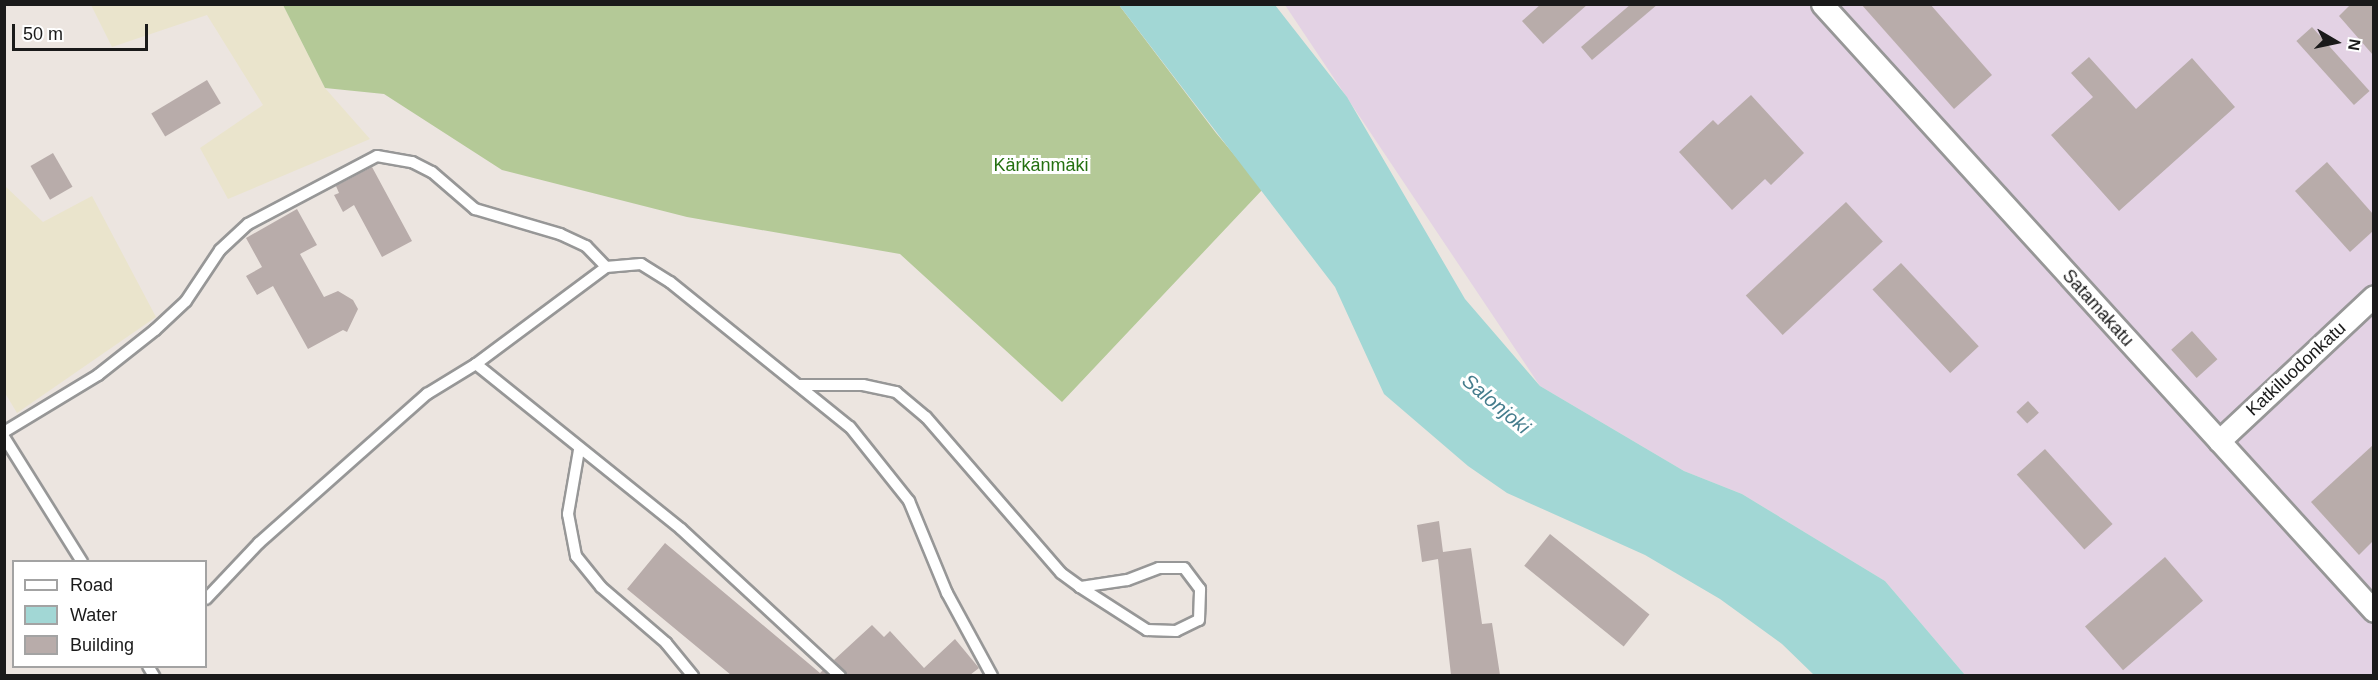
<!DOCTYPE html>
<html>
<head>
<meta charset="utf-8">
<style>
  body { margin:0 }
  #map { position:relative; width:2378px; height:680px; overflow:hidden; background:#ece5e0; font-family:Helvetica,sans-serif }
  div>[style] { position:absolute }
  .industrial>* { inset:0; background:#e3d2e4 }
  .farmland>* { inset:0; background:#eae4cc }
  .forest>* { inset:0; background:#b4c997 }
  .water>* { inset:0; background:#a2d7d5 }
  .building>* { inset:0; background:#b8acaa; transform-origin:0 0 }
  .roads { filter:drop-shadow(2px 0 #979797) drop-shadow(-2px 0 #979797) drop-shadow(0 2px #979797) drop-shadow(0 -2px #979797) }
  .service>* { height:10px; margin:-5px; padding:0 5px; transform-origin:5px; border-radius:5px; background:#fff }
  .minor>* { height:21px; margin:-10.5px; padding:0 10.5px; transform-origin:10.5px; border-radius:10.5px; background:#fff }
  span { translate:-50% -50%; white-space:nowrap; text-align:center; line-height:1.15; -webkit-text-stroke:6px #fff; paint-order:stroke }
  .park-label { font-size:18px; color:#247011 }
  .street-label { font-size:18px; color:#1a1a1a }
  .water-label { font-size:20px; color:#457d8d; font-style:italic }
  .frame { position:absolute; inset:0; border:6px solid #1a1a1a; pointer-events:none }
  .legend { position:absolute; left:12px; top:560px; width:195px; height:108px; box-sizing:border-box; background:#fff; border:2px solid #a3a3a3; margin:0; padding:8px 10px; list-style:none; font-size:18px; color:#1a1a1a }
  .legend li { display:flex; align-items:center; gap:12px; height:30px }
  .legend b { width:30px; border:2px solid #a3a3a3 }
  .north { position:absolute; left:2306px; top:12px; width:60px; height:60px; -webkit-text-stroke:4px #fff; paint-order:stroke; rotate:99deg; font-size:16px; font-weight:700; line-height:24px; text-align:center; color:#1a1a1a }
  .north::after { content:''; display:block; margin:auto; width:21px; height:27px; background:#1a1a1a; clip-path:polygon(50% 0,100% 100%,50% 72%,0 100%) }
  .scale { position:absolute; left:12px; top:24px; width:136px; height:27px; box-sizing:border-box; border:3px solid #1a1a1a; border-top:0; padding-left:8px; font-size:18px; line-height:21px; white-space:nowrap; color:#1a1a1a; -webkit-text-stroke:4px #fff; paint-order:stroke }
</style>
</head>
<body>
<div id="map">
  <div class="industrial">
    <i style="clip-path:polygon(1285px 5px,2373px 5px,2373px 675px,1965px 675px,1885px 581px,1742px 494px,1684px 471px,1540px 386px)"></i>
  </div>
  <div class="farmland">
    <i style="clip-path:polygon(91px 5px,283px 5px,325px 88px,370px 139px,228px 199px,200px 148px,263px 105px,207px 15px,112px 47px)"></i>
    <i style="clip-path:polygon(5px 186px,43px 222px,92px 196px,156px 317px,17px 413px,5px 393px)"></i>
  </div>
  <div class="forest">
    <i style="clip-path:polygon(283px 5px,1119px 5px,1216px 133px,1263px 189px,1062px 402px,900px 254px,687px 217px,502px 170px,384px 94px,325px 88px)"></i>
  </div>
  <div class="water">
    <i style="clip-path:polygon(1119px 5px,1275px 5px,1347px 97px,1465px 299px,1540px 386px,1684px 471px,1742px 494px,1885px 581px,1965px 675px,1814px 675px,1782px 644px,1720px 599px,1645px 555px,1507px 493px,1468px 466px,1384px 394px,1335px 287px)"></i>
  </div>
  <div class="building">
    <i style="clip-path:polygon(1541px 4px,1588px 4px,1543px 44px,1522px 21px)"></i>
    <i style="clip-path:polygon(1631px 4px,1658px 4px,1592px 60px,1581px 47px)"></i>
    <i style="clip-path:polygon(1861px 4px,1930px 4px,1992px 75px,1954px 109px)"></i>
    <i style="clip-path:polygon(2351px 4px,2373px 4px,2373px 55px,2339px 16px)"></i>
    <i style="left:2312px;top:27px;width:86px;height:21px;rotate:48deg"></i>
    <i style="clip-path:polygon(2089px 57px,2136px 109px,2192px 58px,2235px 107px,2119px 211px,2051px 135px,2093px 97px,2071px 73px)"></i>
    <i style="left:207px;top:80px;width:27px;height:65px;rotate:59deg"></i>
    <i style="clip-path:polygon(1751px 95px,1804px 153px,1771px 185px,1765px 179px,1732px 210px,1679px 152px,1713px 120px,1718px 125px)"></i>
    <i style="left:53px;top:153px;width:39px;height:26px;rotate:60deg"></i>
    <i style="clip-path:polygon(2327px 162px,2373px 214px,2373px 231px,2350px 252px,2295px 191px)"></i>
    <i style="clip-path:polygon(372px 167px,412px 241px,382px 257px,354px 205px,343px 212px,334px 195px,339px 193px,336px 186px)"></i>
    <i style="left:1846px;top:202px;width:54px;height:137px;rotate:47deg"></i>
    <i style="clip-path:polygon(297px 209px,317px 245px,300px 254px,324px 297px,338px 291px,353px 300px,358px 309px,347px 332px,343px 330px,308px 349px,273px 286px,257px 295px,246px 276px,262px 267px,246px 238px)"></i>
    <i style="left:1901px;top:263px;width:114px;height:39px;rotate:47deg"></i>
    <i style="left:2192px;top:331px;width:38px;height:28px;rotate:48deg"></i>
    <i style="left:2028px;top:401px;width:16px;height:16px;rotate:47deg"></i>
    <i style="clip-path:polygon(2373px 445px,2373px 541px,2359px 555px,2311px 502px)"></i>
    <i style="left:2045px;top:449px;width:101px;height:38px;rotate:48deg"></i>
    <i style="clip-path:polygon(1439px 521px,1443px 552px,1471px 548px,1482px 624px,1492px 623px,1500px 675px,1451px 675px,1438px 559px,1422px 562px,1417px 525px)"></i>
    <i style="left:1550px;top:534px;width:128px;height:41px;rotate:39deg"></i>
    <i style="clip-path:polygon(665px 543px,820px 673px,823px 670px,828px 675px,731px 675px,627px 589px)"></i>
    <i style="left:2165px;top:557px;width:58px;height:106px;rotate:49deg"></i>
    <i style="clip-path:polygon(872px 625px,884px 637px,890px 631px,924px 668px,955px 639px,979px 668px,970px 675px,847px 675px,834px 660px)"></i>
  </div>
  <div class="roads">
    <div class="service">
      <i style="left:476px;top:364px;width:263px;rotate:38.8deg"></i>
      <i style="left:681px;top:529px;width:217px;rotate:42.8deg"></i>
      <i style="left:799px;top:385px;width:64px"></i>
      <i style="left:863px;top:385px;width:34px;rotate:12deg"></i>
      <i style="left:896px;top:392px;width:39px;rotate:40deg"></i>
      <i style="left:926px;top:417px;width:206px;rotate:49.1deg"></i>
      <i style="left:1061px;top:573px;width:24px;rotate:36deg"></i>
      <i style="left:1080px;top:587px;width:80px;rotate:32.7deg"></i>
      <i style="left:1147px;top:630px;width:29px;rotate:2deg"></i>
      <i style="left:1176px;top:631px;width:25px;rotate:-26deg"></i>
      <i style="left:1199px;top:620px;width:31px;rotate:-88deg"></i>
      <i style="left:1200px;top:589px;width:26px;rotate:-127deg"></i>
      <i style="left:1184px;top:568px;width:25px;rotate:180deg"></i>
      <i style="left:1159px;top:568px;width:34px;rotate:159deg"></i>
      <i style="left:1127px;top:580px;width:48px;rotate:171.5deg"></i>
      <i style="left:4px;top:432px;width:110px;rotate:-31.2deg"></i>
      <i style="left:98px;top:375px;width:73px;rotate:-38.3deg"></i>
      <i style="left:155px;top:330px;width:42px;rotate:-43.1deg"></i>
      <i style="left:186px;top:301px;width:61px;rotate:-56.3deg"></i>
      <i style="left:220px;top:250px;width:38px;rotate:-43deg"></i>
      <i style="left:248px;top:224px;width:146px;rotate:-27.8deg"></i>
      <i style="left:377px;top:156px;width:36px;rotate:10deg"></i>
      <i style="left:412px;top:162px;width:22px;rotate:27deg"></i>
      <i style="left:432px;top:172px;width:57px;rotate:40.7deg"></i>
      <i style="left:475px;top:209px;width:89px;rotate:16.4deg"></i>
      <i style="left:560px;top:234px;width:29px;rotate:25deg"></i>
      <i style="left:586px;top:246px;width:29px;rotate:46deg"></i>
      <i style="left:4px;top:437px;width:147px;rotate:58deg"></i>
      <i style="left:579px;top:450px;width:65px;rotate:99.8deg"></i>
      <i style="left:568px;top:514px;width:43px;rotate:79.2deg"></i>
      <i style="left:576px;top:556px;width:40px;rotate:51deg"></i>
      <i style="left:601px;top:587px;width:86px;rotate:40.7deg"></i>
      <i style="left:666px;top:643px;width:43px;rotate:50.7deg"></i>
      <i style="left:206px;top:599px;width:77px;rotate:-46.6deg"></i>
      <i style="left:259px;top:543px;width:225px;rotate:-41.6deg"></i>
      <i style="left:427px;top:394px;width:57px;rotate:-31.5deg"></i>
      <i style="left:476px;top:364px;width:162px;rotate:-36.7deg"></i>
      <i style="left:606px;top:267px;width:35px;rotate:-5deg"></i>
      <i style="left:641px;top:264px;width:34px;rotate:32deg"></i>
      <i style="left:670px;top:282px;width:231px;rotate:38.9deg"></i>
      <i style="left:850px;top:427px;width:95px;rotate:51.4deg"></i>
      <i style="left:909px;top:501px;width:100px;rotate:67.6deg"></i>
      <i style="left:947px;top:593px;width:94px;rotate:61.5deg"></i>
      <i style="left:148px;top:666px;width:12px;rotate:59deg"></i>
    </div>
    <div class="minor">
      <i style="left:1822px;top:4px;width:820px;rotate:47.72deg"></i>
      <i style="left:2219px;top:441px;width:212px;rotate:-43.1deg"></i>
    </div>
  </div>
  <div class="park-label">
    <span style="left:1041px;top:165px">Kärkänmäki</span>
  </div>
  <div class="street-label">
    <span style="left:2098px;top:308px;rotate:48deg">Satamakatu</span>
    <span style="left:2296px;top:369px;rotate:-43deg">Katkiluodonkatu</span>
  </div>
  <div class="water-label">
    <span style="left:1496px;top:404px;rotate:40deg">Salonjoki</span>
  </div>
  <div class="frame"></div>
  <ul class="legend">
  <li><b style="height:8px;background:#fff"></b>Road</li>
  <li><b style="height:16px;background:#a2d7d5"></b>Water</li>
  <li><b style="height:16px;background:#b8acaa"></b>Building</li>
  </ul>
  <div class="north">N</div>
  <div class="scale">50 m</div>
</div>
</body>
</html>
